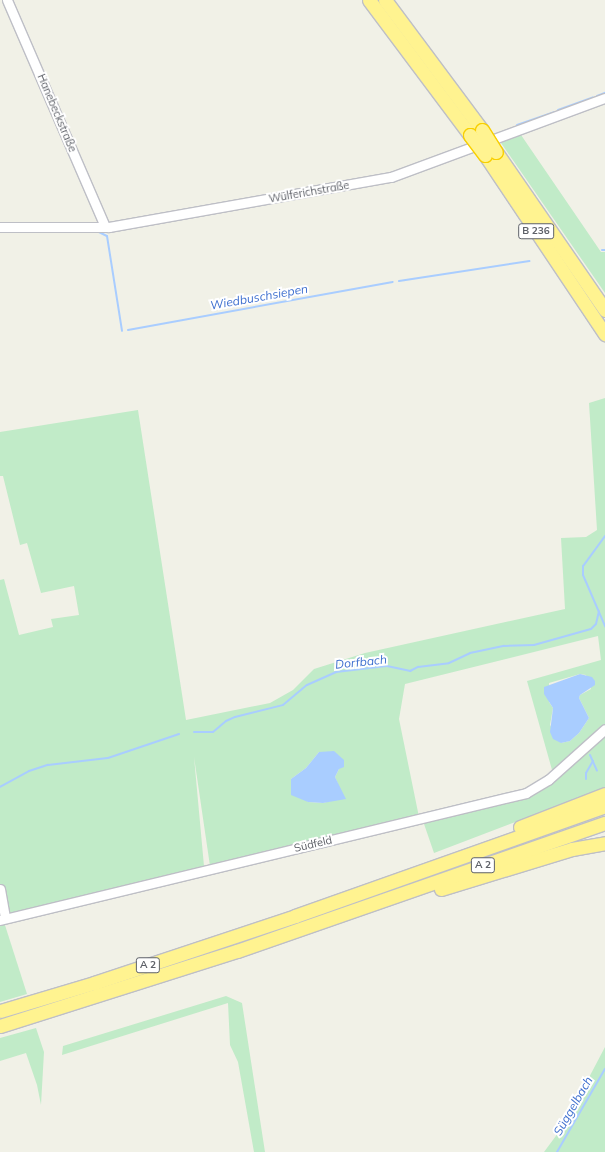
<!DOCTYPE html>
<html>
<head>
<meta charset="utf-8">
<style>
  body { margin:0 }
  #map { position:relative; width:605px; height:1152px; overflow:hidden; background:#f1f1e7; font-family:Mulish,sans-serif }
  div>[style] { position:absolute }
  .green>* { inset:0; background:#c1ebc8 }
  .water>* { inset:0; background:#a9cdff }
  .stream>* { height:2px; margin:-1px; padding:0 1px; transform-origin:1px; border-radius:1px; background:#a9cdff }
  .roads { filter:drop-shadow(1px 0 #bebfc6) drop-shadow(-1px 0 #bebfc6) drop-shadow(0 1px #bebfc6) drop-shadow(0 -1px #bebfc6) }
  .minor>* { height:9px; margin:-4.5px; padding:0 4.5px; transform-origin:4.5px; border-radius:4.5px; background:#fff }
  .highway>* { height:13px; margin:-6.5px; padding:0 6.5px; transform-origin:6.5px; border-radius:6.5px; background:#fff390 }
  .bridges { filter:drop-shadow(1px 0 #f8cf00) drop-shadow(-1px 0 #f8cf00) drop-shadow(0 1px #f8cf00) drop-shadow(0 -1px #f8cf00) }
  .highway-bridge>* { height:13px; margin:-6.5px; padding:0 6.5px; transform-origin:6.5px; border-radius:6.5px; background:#fff390 }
  span { translate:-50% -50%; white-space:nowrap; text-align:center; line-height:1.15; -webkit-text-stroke:4px #fff; paint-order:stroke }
  .shield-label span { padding:1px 3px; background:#fff; border:1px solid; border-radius:3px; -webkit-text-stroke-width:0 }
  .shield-label { font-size:10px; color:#5e6168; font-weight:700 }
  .street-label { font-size:11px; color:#5e6168 }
  .water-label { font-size:12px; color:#3f70cf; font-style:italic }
</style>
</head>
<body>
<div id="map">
  <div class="green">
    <i style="clip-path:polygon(519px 132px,601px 252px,605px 252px,605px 293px,499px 140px)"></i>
    <i style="clip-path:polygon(evenodd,605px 398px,605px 788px,434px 853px,423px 821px,527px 795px,554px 777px,527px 681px,601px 660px,598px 636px,405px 684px,399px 719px,419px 817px,210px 866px,194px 757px,204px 866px,0 916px,0 580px,4px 579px,19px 635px,53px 627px,51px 619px,79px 615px,74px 586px,41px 593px,27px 543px,20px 545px,3px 476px,0 476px,0 432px,138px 410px,186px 720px,270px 703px,293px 690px,314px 669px,365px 653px,565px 609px,561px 538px,586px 537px,597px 530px,589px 403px,605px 398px,580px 674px,586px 675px,591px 689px,580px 695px,579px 698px,589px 718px,579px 733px,570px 741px,561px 743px,550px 725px,553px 708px,549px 702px,549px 683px,580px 674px,605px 398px,319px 752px,339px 769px,335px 777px,338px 784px,338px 799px,323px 803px,308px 802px,291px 779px,306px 768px,319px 752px)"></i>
    <i style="clip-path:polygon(4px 922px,27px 994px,0 1002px,0 923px)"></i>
    <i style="clip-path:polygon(226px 996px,242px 1003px,265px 1152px,254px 1152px,238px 1062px,230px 1045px,228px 1003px,62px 1055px,63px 1046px)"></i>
    <i style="clip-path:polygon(36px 1028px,44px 1052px,41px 1105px,37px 1085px,26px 1053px,0 1061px,0 1038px)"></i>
    <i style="clip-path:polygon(605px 1047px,605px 1152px,544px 1152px,564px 1125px)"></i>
  </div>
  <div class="water">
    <i style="clip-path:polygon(580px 674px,592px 677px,595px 681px,595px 685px,580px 695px,579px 698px,589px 718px,579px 733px,570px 741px,561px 743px,553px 739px,550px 732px,553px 708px,544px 694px,544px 687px)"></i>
    <i style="clip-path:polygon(334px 751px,344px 760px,344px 767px,339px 769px,335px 777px,346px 799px,323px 803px,308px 802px,291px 795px,291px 779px,306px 768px,319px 752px)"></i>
  </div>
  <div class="stream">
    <i style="left:597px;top:96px;width:9px;rotate:-21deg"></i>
    <i style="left:558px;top:110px;width:37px;rotate:-20deg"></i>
    <i style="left:517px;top:125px;width:39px;rotate:-19deg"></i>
    <i style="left:97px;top:231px;width:11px;rotate:27deg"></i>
    <i style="left:107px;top:236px;width:96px;rotate:81deg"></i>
    <i style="left:0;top:232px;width:41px"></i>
    <i style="left:602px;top:250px;width:3px"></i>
    <i style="left:399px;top:281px;width:132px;rotate:-8.7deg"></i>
    <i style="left:128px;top:330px;width:269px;rotate:-10.3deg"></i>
    <i style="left:605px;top:536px;width:37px;rotate:126deg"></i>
    <i style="left:583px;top:566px;width:9px;rotate:90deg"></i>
    <i style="left:583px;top:575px;width:56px;rotate:66.7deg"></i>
    <i style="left:194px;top:732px;width:19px"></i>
    <i style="left:213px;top:732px;width:17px;rotate:-40deg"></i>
    <i style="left:226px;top:721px;width:10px;rotate:-24deg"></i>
    <i style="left:235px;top:717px;width:49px;rotate:-14deg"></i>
    <i style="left:283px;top:705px;width:31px;rotate:-40deg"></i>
    <i style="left:307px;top:685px;width:32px;rotate:-24deg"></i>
    <i style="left:336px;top:672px;width:51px;rotate:-6.7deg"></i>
    <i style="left:387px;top:666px;width:24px;rotate:12deg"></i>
    <i style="left:410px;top:671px;width:9px;rotate:-27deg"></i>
    <i style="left:418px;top:667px;width:31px;rotate:-7deg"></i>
    <i style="left:449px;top:663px;width:23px;rotate:-25deg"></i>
    <i style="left:470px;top:653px;width:35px;rotate:-12deg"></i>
    <i style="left:504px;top:646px;width:30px;rotate:-2deg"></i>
    <i style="left:534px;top:645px;width:59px;rotate:-15.7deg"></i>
    <i style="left:591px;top:629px;width:7px;rotate:-45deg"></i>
    <i style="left:596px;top:624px;width:13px;rotate:-77deg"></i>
    <i style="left:590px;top:755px;width:17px;rotate:66deg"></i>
    <i style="left:586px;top:779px;width:6px;rotate:-90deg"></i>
    <i style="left:586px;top:773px;width:14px;rotate:-60deg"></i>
    <i style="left:0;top:787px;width:33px;rotate:-29deg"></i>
    <i style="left:29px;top:771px;width:20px;rotate:-18deg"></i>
    <i style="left:48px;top:765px;width:60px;rotate:-6.7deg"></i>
    <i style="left:108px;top:758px;width:75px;rotate:-18.7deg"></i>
    <i style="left:557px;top:1152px;width:96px;rotate:-60deg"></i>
  </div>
  <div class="roads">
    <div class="minor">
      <i style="left:7px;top:0;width:247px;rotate:66.6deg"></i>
      <i style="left:0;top:227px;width:109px"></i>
      <i style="left:109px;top:227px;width:286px;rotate:-10.1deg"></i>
      <i style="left:391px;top:177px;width:228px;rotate:-20.3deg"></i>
      <i style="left:0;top:889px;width:29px;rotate:80deg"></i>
      <i style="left:0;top:920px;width:541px;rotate:-13.57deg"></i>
      <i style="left:526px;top:793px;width:26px;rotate:-31deg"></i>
      <i style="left:548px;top:780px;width:76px;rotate:-41.8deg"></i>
    </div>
    <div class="highway">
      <i style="left:369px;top:0;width:169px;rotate:53.2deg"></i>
      <i style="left:385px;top:0;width:162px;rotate:53.3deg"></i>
      <i style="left:496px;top:152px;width:192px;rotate:55.4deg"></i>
      <i style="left:485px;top:155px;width:216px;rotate:56.2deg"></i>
      <i style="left:520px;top:827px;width:91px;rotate:-21.2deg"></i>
      <i style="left:441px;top:889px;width:137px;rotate:-17deg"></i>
      <i style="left:572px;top:849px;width:34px;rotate:-10deg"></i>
      <i style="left:0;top:1011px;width:98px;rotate:-16.6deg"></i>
      <i style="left:94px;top:983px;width:212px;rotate:-18.4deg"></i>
      <i style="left:295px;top:916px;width:329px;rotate:-19.5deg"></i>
      <i style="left:0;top:1026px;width:249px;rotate:-17.6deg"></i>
      <i style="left:237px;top:951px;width:390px;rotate:-19.2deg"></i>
    </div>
  </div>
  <div class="bridges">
    <div class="highway-bridge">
      <i style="left:482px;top:130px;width:26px;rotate:58deg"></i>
      <i style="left:470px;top:135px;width:25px;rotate:53deg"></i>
    </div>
  </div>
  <div class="shield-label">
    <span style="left:536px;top:231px">B 236</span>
    <span style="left:483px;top:865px">A 2</span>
    <span style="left:148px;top:965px">A 2</span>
  </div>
  <div class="street-label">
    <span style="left:57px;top:113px;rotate:67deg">Hanebeckstraße</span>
    <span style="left:309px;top:192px;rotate:-10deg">Wülferichstraße</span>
    <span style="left:313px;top:844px;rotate:-13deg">Südfeld</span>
  </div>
  <div class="water-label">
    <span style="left:259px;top:297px;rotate:-10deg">Wiedbuschsiepen</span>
    <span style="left:361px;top:662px;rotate:-6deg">Dorfbach</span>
    <span style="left:573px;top:1106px;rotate:-60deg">Süggelbach</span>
  </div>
</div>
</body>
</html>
